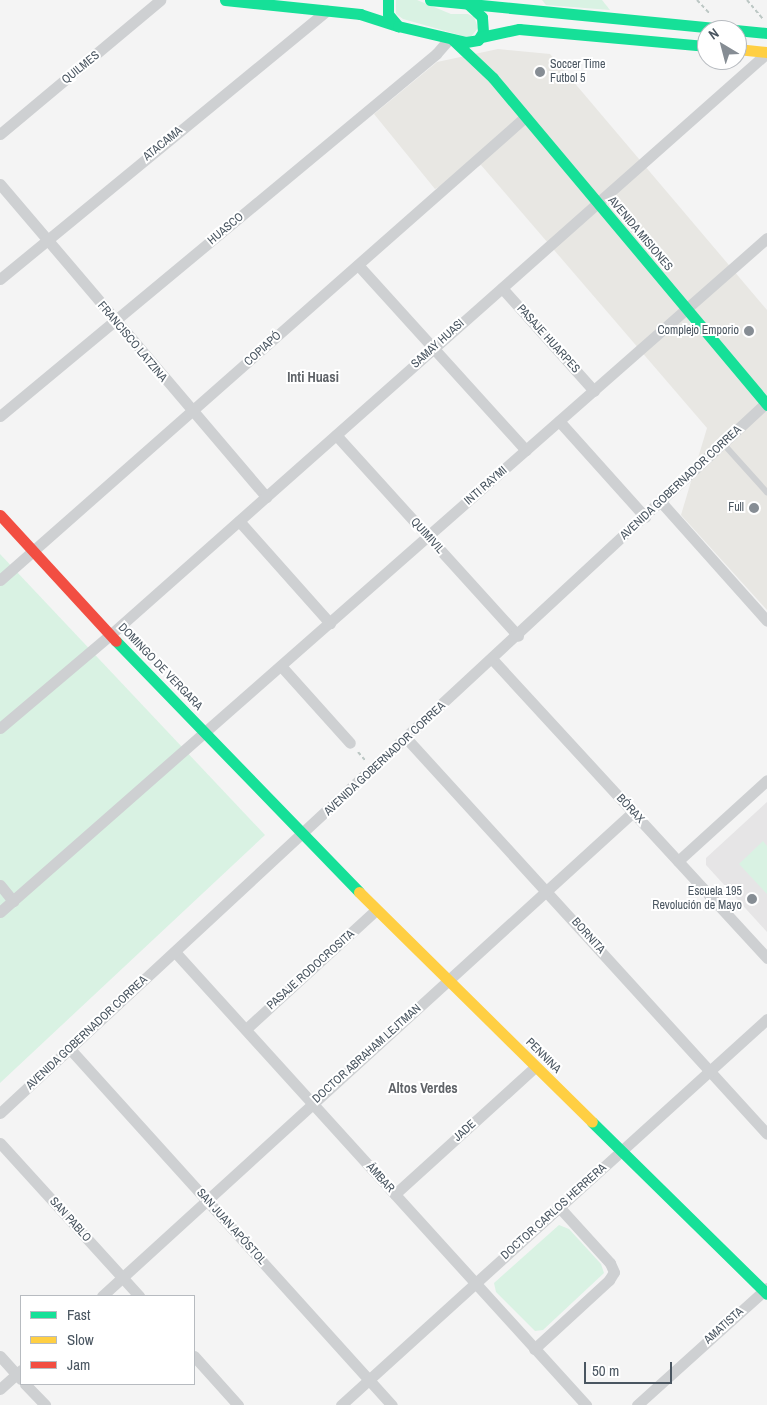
<!DOCTYPE html>
<html>
<head>
<meta charset="utf-8">
<style>
  body { margin:0 }
  #map { position:relative; width:767px; height:1405px; overflow:hidden; background:#f4f4f4; font-family:"Archivo Narrow",sans-serif }
  div>[style] { position:absolute }
  .commercial>* { inset:0; background:#e8e7e3 }
  .education>* { inset:0; background:#e6e5e6 }
  .green>* { inset:0; background:#d9f2e3 }
  .path>* { height:2px; margin-top:-1px; transform-origin:0; background:repeating-linear-gradient(90deg,#bcc7c4 0 4px,transparent 0 6.5px) }
  .lane>* { height:5.5px; margin:-2.75px; padding:0 2.75px; transform-origin:2.75px; border-radius:2.75px; background:#ced0d2 }
  .street>* { height:11px; margin:-5.5px; padding:0 5.5px; transform-origin:5.5px; border-radius:5.5px; background:#ced0d2 }
  .fast>* { height:11px; margin:-5.5px; padding:0 5.5px; transform-origin:5.5px; border-radius:5.5px; background:#16e098 }
  .slow>* { height:11px; margin:-5.5px; padding:0 5.5px; transform-origin:5.5px; border-radius:5.5px; background:#ffcf43 }
  .jam>* { height:11px; margin:-5.5px; padding:0 5.5px; transform-origin:5.5px; border-radius:5.5px; background:#f24e42 }
  .dots>* { width:14px; height:14px; translate:-50% -50%; box-sizing:border-box; border:2px solid #fff; border-radius:50% }
  span { translate:-50% -50%; white-space:nowrap; text-align:center; line-height:1.15; -webkit-text-stroke:4px #fff; paint-order:stroke }
  .poi-label { font-size:12px; color:#4a5661 }
  .left { translate:0 -50%; text-align:left }
  .right { translate:-100% -50%; text-align:right }
  .street-label { font-size:12px; color:#4a5661 }
  .neighbourhood-label { font-size:14px; color:#5f6368; font-weight:700 }
  .legend { position:absolute; left:20px; top:1295px; width:175px; height:90px; box-sizing:border-box; background:#fff; border:1px solid #b7bbc0; margin:0; padding:6px 9px; list-style:none; font-size:15px; color:#4a5661 }
  .legend li { display:flex; align-items:center; gap:10px; height:25px }
  .legend b { width:25px; border:1px solid #b7bbc0 }
  .north { position:absolute; left:697px; top:20px; width:50px; height:50px; box-sizing:border-box; background:#fff; border:1px solid #b7bbc0; border-radius:50%; rotate:323deg; font-size:14px; font-weight:700; line-height:20px; text-align:center; color:#4a5661 }
  .north::after { content:''; display:block; margin:auto; width:18px; height:22px; background:#868d94; clip-path:polygon(50% 0,100% 100%,50% 72%,0 100%) }
  .scale { position:absolute; left:584px; top:1362px; width:88px; height:22px; box-sizing:border-box; border:2px solid #4a5661; border-top:0; padding-left:6px; font-size:15px; line-height:18px; white-space:nowrap; color:#4a5661; -webkit-text-stroke:4px #fff; paint-order:stroke }
</style>
</head>
<body>
<div id="map">
  <div class="commercial">
    <i style="clip-path:polygon(498px 49px,550px 54px,767px 310px,767px 610px,681px 515px,707px 428px,481px 165px,435px 189px,374px 114px,437px 62px)"></i>
  </div>
  <div class="education">
    <i style="clip-path:polygon(767px 802px,767px 932px,706px 865px,706px 858px)"></i>
  </div>
  <div class="green">
    <i style="clip-path:polygon(396px 0,417px 0,451px 14px,468px 14px,474px 17px,478px 28px,470px 38px,403px 19px,396px 14px)"></i>
    <i style="clip-path:polygon(542px 0,602px 0,610px 10px,546px 5px)"></i>
    <i style="clip-path:polygon(0 554px,265px 835px,0 1083px)"></i>
    <i style="clip-path:polygon(763px 841px,767px 846px,767px 894px,739px 864px)"></i>
    <i style="clip-path:polygon(559px 1225px,569px 1229px,601px 1264px,604px 1273px,543px 1330px,535px 1331px,496px 1292px,494px 1283px)"></i>
  </div>
  <div class="path">
    <i style="left:697px;top:0;width:18px;rotate:47deg"></i>
    <i style="left:747px;top:0;width:25px;rotate:50deg"></i>
    <i style="left:358px;top:752px;width:11px;rotate:49deg"></i>
  </div>
  <div class="lane">
    <i style="left:723px;top:443px;width:66px;rotate:48.1deg"></i>
  </div>
  <div class="street">
    <i style="left:0;top:134px;width:209px;rotate:-39.9deg"></i>
    <i style="left:0;top:184px;width:411px;rotate:49.6deg"></i>
    <i style="left:358px;top:265px;width:250px;rotate:47.8deg"></i>
    <i style="left:0;top:279px;width:423px;rotate:-39.4deg"></i>
    <i style="left:502px;top:288px;width:138px;rotate:48.2deg"></i>
    <i style="left:0;top:416px;width:567px;rotate:-39.7deg"></i>
    <i style="left:436px;top:54px;width:20px;rotate:-49deg"></i>
    <i style="left:559px;top:421px;width:129px;rotate:48.1deg"></i>
    <i style="left:336px;top:435px;width:271px;rotate:47.8deg"></i>
    <i style="left:661px;top:502px;width:159px;rotate:48.3deg"></i>
    <i style="left:239px;top:521px;width:137px;rotate:48.3deg"></i>
    <i style="left:0;top:580px;width:699px;rotate:-41.4deg"></i>
    <i style="left:493px;top:660px;width:405px;rotate:47.4deg"></i>
    <i style="left:281px;top:666px;width:103px;rotate:48.1deg"></i>
    <i style="left:0;top:728px;width:144px;rotate:-40.2deg"></i>
    <i style="left:110px;top:635px;width:878px;rotate:-41.54deg"></i>
    <i style="left:407px;top:739px;width:534px;rotate:47.65deg"></i>
    <i style="left:678px;top:861px;width:120px;rotate:-42.3deg"></i>
    <i style="left:0;top:885px;width:21px;rotate:51deg"></i>
    <i style="left:0;top:912px;width:1021px;rotate:-41.31deg"></i>
    <i style="left:175px;top:952px;width:612px;rotate:47.78deg"></i>
    <i style="left:246px;top:1029px;width:176px;rotate:-42.5deg"></i>
    <i style="left:70px;top:1049px;width:480px;rotate:47.9deg"></i>
    <i style="left:0;top:1113px;width:1046px;rotate:-42.83deg"></i>
    <i style="left:0;top:1143px;width:207px;rotate:47.7deg"></i>
    <i style="left:395px;top:1194px;width:189px;rotate:-42.2deg"></i>
    <i style="left:102px;top:1296px;width:718px;rotate:-42.35deg"></i>
    <i style="left:534px;top:1349px;width:102px;rotate:-42.6deg"></i>
    <i style="left:609px;top:1280px;width:9px;rotate:-58deg"></i>
    <i style="left:614px;top:1272px;width:10px;rotate:-114deg"></i>
    <i style="left:610px;top:1263px;width:76px;rotate:-132.3deg"></i>
    <i style="left:0;top:1356px;width:31px;rotate:48deg"></i>
    <i style="left:194px;top:1356px;width:66px;rotate:48.1deg"></i>
    <i style="left:25px;top:1384px;width:29px;rotate:46deg"></i>
    <i style="left:0;top:1389px;width:28px;rotate:-42deg"></i>
    <i style="left:341px;top:1405px;width:575px;rotate:-42.18deg"></i>
    <i style="left:637px;top:1405px;width:175px;rotate:-42deg"></i>
  </div>
  <div class="fast">
    <i style="left:225px;top:0;width:136px;rotate:5.9deg"></i>
    <i style="left:360px;top:14px;width:40px;rotate:18deg"></i>
    <i style="left:388px;top:0;width:14px;rotate:90deg"></i>
    <i style="left:388px;top:14px;width:16px;rotate:50deg"></i>
    <i style="left:398px;top:26px;width:70px;rotate:13.2deg"></i>
    <i style="left:466px;top:42px;width:12px;rotate:-9deg"></i>
    <i style="left:478px;top:40px;width:9px;rotate:-58deg"></i>
    <i style="left:483px;top:32px;width:15px;rotate:-94deg"></i>
    <i style="left:482px;top:17px;width:18px;rotate:-137deg"></i>
    <i style="left:430px;top:0;width:339px;rotate:5.6deg"></i>
    <i style="left:481px;top:37px;width:39px;rotate:-12deg"></i>
    <i style="left:519px;top:29px;width:189px;rotate:5.2deg"></i>
    <i style="left:453px;top:40px;width:55px;rotate:43.5deg"></i>
    <i style="left:493px;top:78px;width:427px;rotate:50deg"></i>
    <i style="left:116px;top:641px;width:349px;rotate:45.9deg"></i>
    <i style="left:592px;top:1122px;width:245px;rotate:44.5deg"></i>
  </div>
  <div class="slow">
    <i style="left:737px;top:49px;width:30px;rotate:6deg"></i>
    <i style="left:359px;top:892px;width:327px;rotate:44.6deg"></i>
  </div>
  <div class="jam">
    <i style="left:0;top:515px;width:171px;rotate:47.4deg"></i>
  </div>
  <div class="dots">
    <i style="left:540px;top:72px;background:#868d94"></i>
    <i style="left:749px;top:331px;background:#868d94"></i>
    <i style="left:754px;top:508px;background:#868d94"></i>
    <i style="left:752px;top:899px;background:#868d94"></i>
  </div>
  <div class="poi-label">
    <span class="left" style="left:550px;top:72px">Soccer Time<br>Futbol 5</span>
    <span class="right" style="left:739px;top:331px">Complejo Emporio</span>
    <span class="right" style="left:744px;top:508px">Full</span>
    <span class="right" style="left:742px;top:899px">Escuela 195<br>Revolución de Mayo</span>
  </div>
  <div class="street-label">
    <span style="left:81px;top:68px;rotate:-39deg">QUILMES</span>
    <span style="left:163px;top:144px;rotate:-39deg">ATACAMA</span>
    <span style="left:226px;top:229px;rotate:-40deg">HUASCO</span>
    <span style="left:640px;top:234px;rotate:50deg">AVENIDA MISIONES</span>
    <span style="left:548px;top:339px;rotate:48deg">PASAJE HUARPES</span>
    <span style="left:132px;top:342px;rotate:50deg">FRANCISCO LATZINA</span>
    <span style="left:438px;top:344px;rotate:-42deg">SAMAY HUASI</span>
    <span style="left:263px;top:349px;rotate:-42deg">COPIAPÓ</span>
    <span style="left:681px;top:483px;rotate:-43deg">AVENIDA GOBERNADOR CORREA</span>
    <span style="left:486px;top:486px;rotate:-41deg">INTI RAYMI</span>
    <span style="left:427px;top:536px;rotate:48deg">QUIMIVIL</span>
    <span style="left:160px;top:667px;rotate:46deg">DOMINGO DE VERGARA</span>
    <span style="left:385px;top:759px;rotate:-43deg">AVENIDA GOBERNADOR CORREA</span>
    <span style="left:630px;top:809px;rotate:47deg">BÓRAX</span>
    <span style="left:588px;top:936px;rotate:48deg">BORNITA</span>
    <span style="left:311px;top:970px;rotate:-42deg">PASAJE RODOCROSITA</span>
    <span style="left:87px;top:1033px;rotate:-43deg">AVENIDA GOBERNADOR CORREA</span>
    <span style="left:367px;top:1054px;rotate:-42deg">DOCTOR ABRAHAM LEJTMAN</span>
    <span style="left:543px;top:1056px;rotate:45deg">PENNINA</span>
    <span style="left:465px;top:1131px;rotate:-42deg">JADE</span>
    <span style="left:380px;top:1178px;rotate:48deg">ÁMBAR</span>
    <span style="left:554px;top:1212px;rotate:-42deg">DOCTOR CARLOS HERRERA</span>
    <span style="left:70px;top:1220px;rotate:48deg">SAN PABLO</span>
    <span style="left:231px;top:1227px;rotate:48deg">SAN JUAN APÓSTOL</span>
    <span style="left:724px;top:1326px;rotate:-42deg">AMATISTA</span>
  </div>
  <div class="neighbourhood-label">
    <span style="left:313px;top:377px">Inti Huasi</span>
    <span style="left:423px;top:1088px">Altos Verdes</span>
  </div>
  <ul class="legend">
  <li><b style="height:6px;background:#16e098"></b>Fast</li>
  <li><b style="height:6px;background:#ffcf43"></b>Slow</li>
  <li><b style="height:6px;background:#f24e42"></b>Jam</li>
  </ul>
  <div class="north">N</div>
  <div class="scale">50 m</div>
</div>
</body>
</html>
